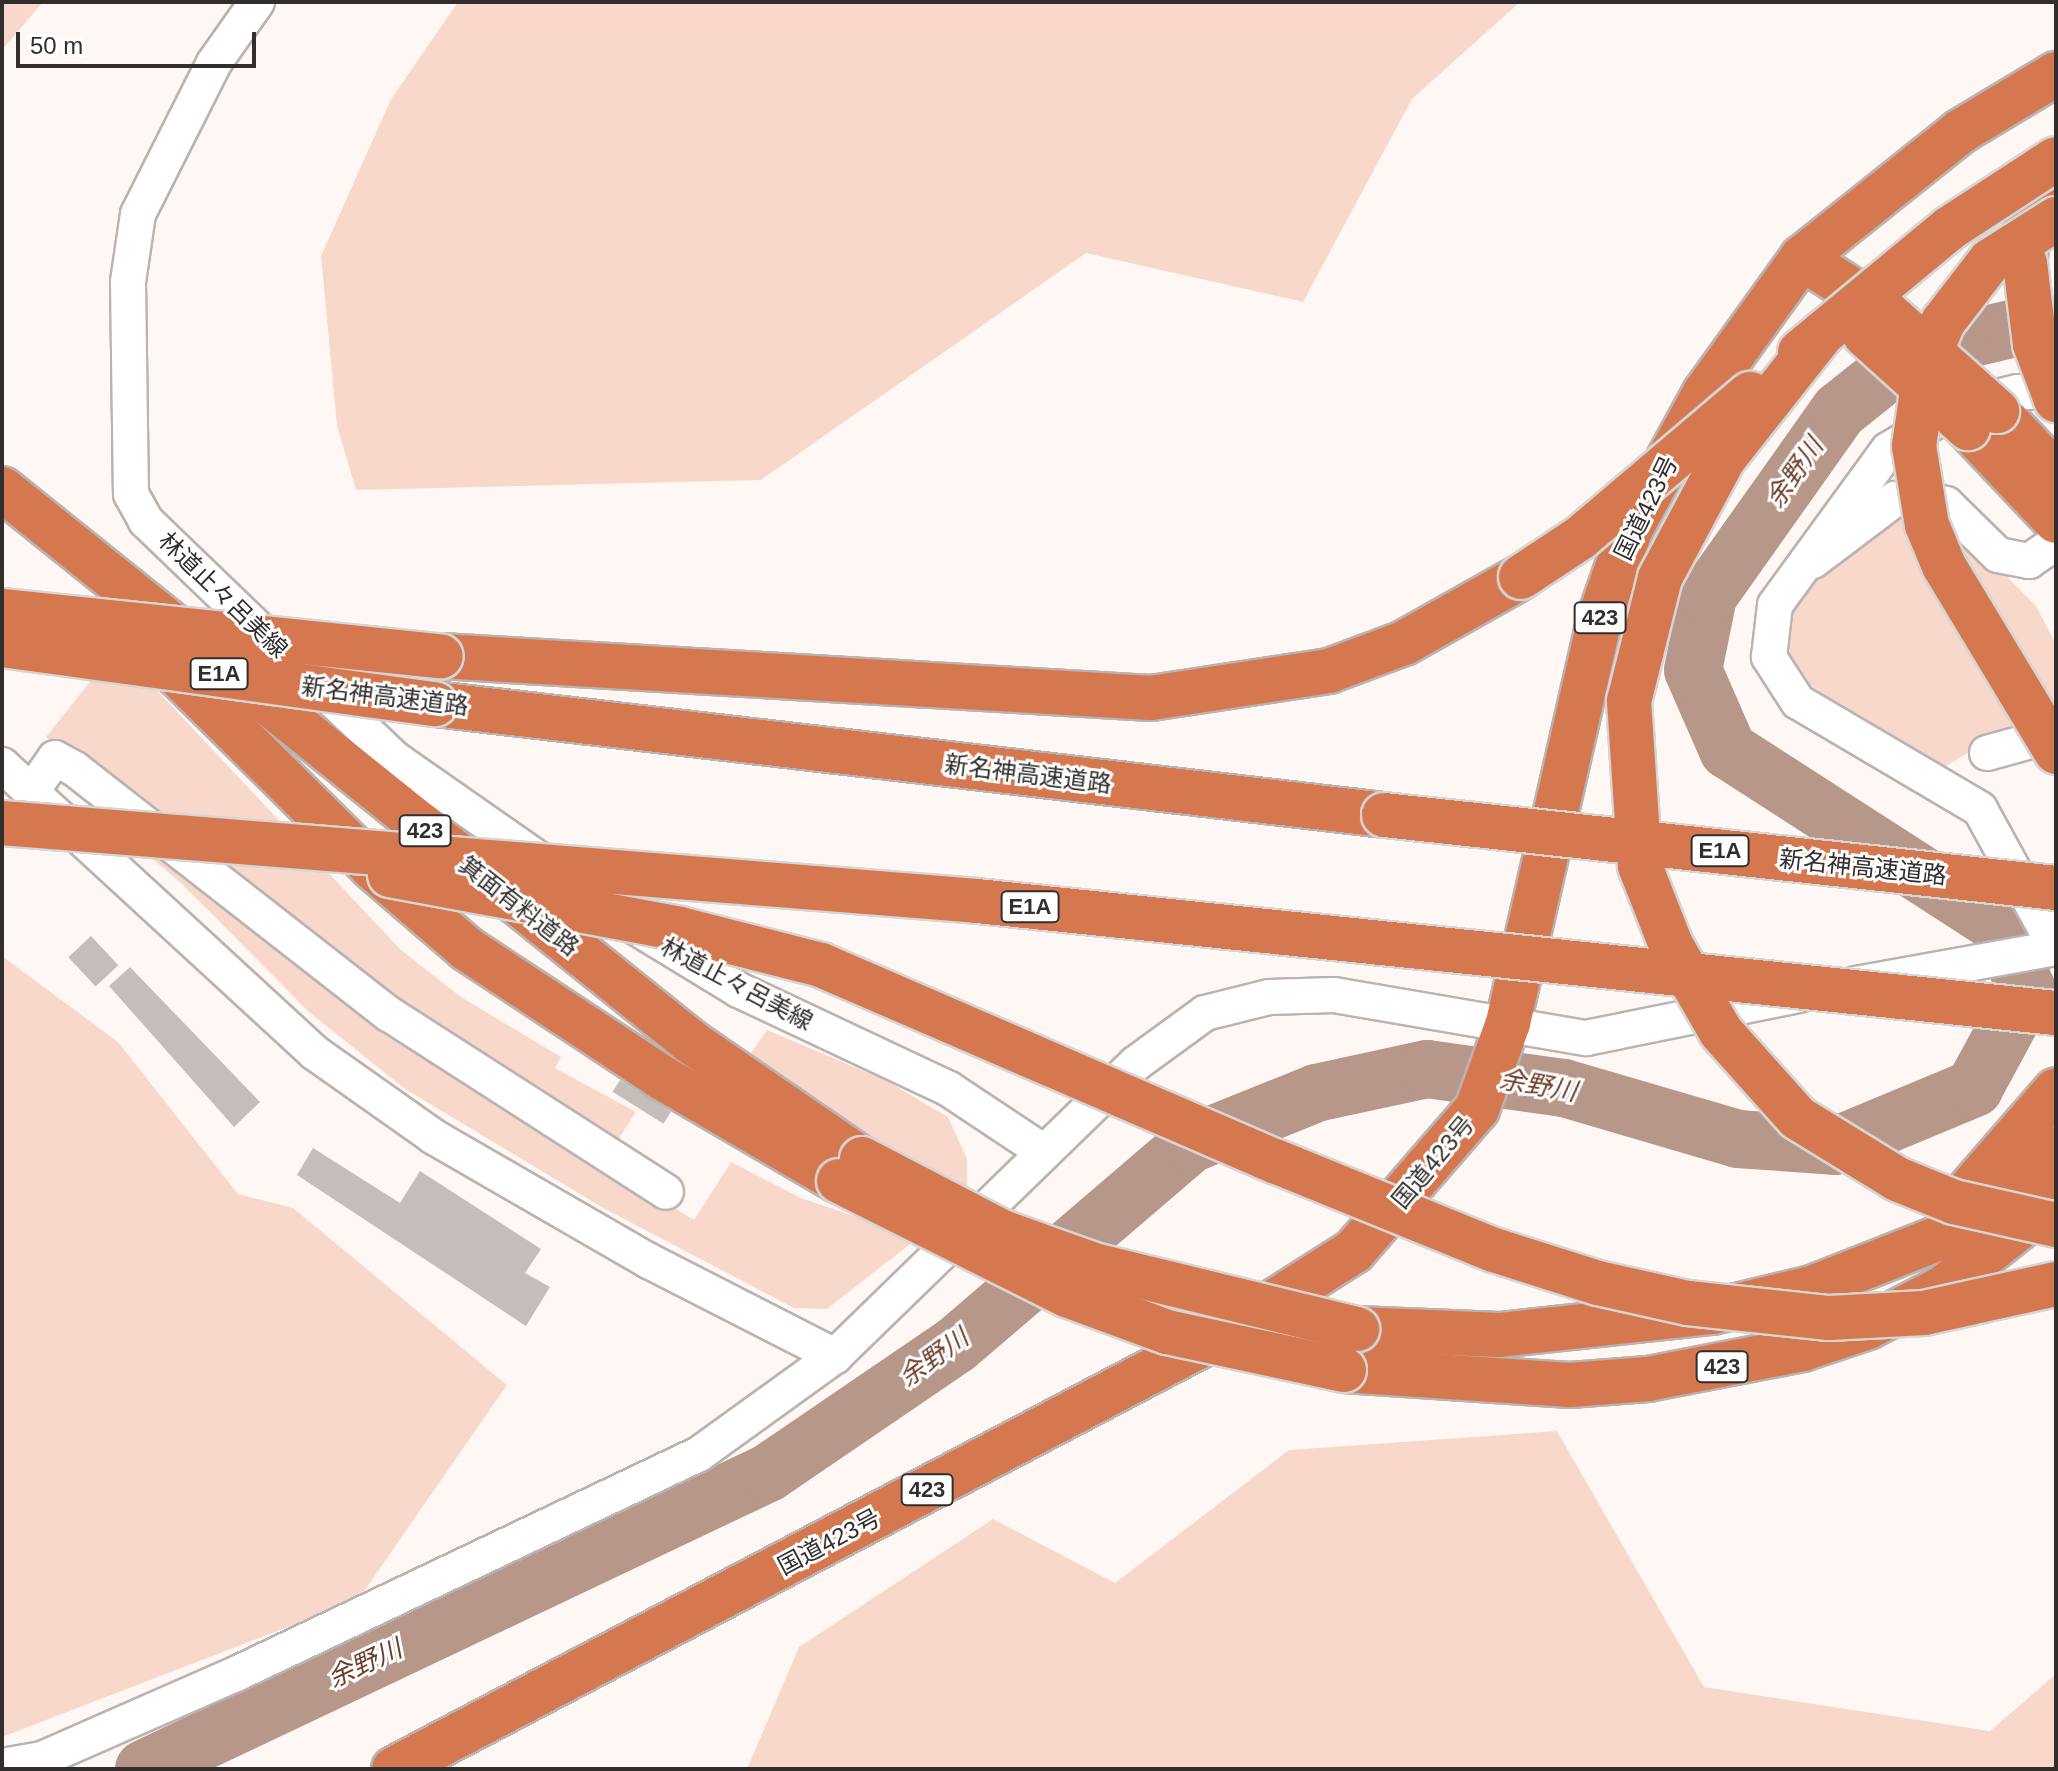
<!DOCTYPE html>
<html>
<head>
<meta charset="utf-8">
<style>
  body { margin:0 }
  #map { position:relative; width:2058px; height:1771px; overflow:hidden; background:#fff7f4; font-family:Helvetica,"Noto Sans JP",sans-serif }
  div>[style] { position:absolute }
  .green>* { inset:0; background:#f8d8cb }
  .river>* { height:58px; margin:-29px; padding:0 29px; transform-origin:29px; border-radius:29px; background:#b7978a }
  .building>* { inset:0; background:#c4bdba; transform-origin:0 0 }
  .roads { filter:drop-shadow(2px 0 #bbb3b1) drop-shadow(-2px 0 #bbb3b1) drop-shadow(0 2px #bbb3b1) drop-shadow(0 -2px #bbb3b1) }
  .minor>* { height:34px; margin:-17px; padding:0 17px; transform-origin:17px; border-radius:17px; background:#fff }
  .highway>* { height:44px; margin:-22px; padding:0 22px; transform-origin:22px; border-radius:22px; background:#d5784f }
  .bridges { filter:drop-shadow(2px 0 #d6d5d5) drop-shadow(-2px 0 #d6d5d5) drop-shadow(0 2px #d6d5d5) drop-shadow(0 -2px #d6d5d5) }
  .highway-bridge>* { height:44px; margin:-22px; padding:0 22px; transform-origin:22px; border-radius:22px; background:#d5784f }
  span { translate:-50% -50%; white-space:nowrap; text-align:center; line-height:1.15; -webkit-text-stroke:6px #fff; paint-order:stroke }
  .shield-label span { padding:2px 6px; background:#fff; border:2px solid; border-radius:6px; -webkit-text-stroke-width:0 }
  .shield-label { font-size:22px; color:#312e2d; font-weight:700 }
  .street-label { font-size:24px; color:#312e2d }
  .water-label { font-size:26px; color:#6b3d29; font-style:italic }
  .frame { position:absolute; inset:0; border:4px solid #312e2d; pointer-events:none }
  .scale { position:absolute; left:16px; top:32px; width:240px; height:36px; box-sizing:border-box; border:4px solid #312e2d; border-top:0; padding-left:10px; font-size:24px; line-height:28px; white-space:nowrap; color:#312e2d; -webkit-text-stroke:6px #fff; paint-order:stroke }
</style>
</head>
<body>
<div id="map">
  <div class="green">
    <i style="clip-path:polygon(2px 2px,43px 2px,2px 50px)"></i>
    <i style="clip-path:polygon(458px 2px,1520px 2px,1412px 99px,1303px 302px,1086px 253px,761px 480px,356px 490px,337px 426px,321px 256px,391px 99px)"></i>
    <i style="clip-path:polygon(1895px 504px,1982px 551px,2036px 606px,2056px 644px,2056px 715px,2019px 722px,1938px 771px,1789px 671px,1779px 616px)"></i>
    <i style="clip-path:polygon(117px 648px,401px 950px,461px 997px,561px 1057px,555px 1068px,636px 1112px,612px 1149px,249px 896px,46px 737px)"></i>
    <i style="clip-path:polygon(65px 775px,578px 1149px,694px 1220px,731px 1162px,801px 1198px,871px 1222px,886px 1215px,746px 1060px,767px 1030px,885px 1080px,948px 1117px,967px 1159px,967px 1185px,937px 1223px,827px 1309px,794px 1308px,605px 1209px,405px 1089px,309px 1012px,182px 884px,54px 776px)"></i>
    <i style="clip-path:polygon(2px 956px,118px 1042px,238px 1194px,293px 1208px,507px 1385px,358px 1600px,2px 1737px)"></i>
    <i style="clip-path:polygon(1557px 1431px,1704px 1687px,1990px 1731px,2056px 1674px,2056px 1769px,747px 1769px,799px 1647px,993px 1519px,1115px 1583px,1289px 1450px)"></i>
  </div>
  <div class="river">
    <i style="left:144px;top:1769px;width:691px;rotate:-25.38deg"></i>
    <i style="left:768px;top:1473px;width:229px;rotate:-34.3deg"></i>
    <i style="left:957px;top:1344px;width:307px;rotate:-40.6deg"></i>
    <i style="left:1190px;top:1144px;width:136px;rotate:-22deg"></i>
    <i style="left:1316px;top:1093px;width:114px;rotate:-12.2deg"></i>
    <i style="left:1427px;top:1069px;width:138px;rotate:7.9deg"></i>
    <i style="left:1564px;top:1088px;width:181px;rotate:16.3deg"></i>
    <i style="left:1738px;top:1139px;width:97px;rotate:4.1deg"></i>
    <i style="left:1835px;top:1146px;width:151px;rotate:-22.6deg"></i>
    <i style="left:1974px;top:1088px;width:111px;rotate:-61.6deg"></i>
    <i style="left:2027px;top:990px;width:72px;rotate:-113.7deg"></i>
    <i style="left:1998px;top:924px;width:321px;rotate:-147.2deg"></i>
    <i style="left:1728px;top:750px;width:87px;rotate:-113.6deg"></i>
    <i style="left:1693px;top:670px;width:76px;rotate:-78.5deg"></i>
    <i style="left:1708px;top:596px;width:227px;rotate:-54.7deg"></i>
    <i style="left:1839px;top:411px;width:95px;rotate:-38.6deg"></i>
    <i style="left:1913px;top:352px;width:105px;rotate:-13.2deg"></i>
    <i style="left:2015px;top:328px;width:41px;rotate:7deg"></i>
  </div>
  <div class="building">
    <i style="left:91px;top:936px;width:40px;height:31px;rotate:47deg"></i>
    <i style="clip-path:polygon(130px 967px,260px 1102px,234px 1127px,109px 986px)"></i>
    <i style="left:620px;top:1080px;width:60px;height:14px;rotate:32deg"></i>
    <i style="clip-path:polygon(313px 1148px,400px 1203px,420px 1171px,541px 1249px,525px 1273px,550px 1287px,526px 1326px,297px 1175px)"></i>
  </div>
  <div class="roads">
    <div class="minor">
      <i style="left:257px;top:2px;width:75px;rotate:125.2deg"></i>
      <i style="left:214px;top:63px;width:169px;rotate:116.7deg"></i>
      <i style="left:138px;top:214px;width:69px;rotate:98.4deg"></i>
      <i style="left:128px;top:282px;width:212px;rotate:89.2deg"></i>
      <i style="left:131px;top:494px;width:31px;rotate:61deg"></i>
      <i style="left:146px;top:521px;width:179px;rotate:43.9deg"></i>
      <i style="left:1813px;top:561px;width:103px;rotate:-37.1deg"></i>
      <i style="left:1895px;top:499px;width:21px;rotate:-5deg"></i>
      <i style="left:1916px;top:497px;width:31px;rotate:13deg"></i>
      <i style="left:1946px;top:504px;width:73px;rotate:44.4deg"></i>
      <i style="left:1998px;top:555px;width:32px;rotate:11deg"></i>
      <i style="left:2029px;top:561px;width:22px;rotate:-34deg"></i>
      <i style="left:316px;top:684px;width:109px;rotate:43.5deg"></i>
      <i style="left:395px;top:759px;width:190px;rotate:34.9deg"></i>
      <i style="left:1987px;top:753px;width:72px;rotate:-15.4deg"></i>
      <i style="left:2px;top:765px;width:425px;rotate:42.6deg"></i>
      <i style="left:315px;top:1053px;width:146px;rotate:35.2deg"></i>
      <i style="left:434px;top:1137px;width:248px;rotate:30deg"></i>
      <i style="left:649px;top:1261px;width:209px;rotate:27.1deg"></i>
      <i style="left:32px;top:791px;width:40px;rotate:-55.1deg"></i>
      <i style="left:55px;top:758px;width:23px;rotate:29deg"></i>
      <i style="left:75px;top:769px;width:398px;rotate:38deg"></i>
      <i style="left:389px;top:1014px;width:329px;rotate:32.7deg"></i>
      <i style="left:634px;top:926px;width:123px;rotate:31.4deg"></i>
      <i style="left:739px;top:990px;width:232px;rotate:25.2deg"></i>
      <i style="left:949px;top:1089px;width:114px;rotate:33.6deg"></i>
      <i style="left:2056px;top:948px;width:158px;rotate:-118.7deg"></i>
      <i style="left:1980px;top:809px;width:211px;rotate:-149.5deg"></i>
      <i style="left:1798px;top:702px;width:54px;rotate:-122.8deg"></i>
      <i style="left:1769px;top:657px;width:52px;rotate:-83.4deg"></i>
      <i style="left:1775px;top:605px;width:192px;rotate:-53.9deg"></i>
      <i style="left:1888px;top:450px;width:84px;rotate:-31.4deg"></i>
      <i style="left:1960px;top:406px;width:60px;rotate:-13.6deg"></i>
      <i style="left:2018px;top:392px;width:38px"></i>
      <i style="left:1856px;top:984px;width:203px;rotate:-10.2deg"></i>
      <i style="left:2px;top:1766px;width:41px;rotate:-9.9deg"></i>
      <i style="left:42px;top:1759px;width:214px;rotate:-23.7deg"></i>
      <i style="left:238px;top:1673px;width:510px;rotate:-25.41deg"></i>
      <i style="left:699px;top:1454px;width:168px;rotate:-35.8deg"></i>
      <i style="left:835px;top:1356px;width:419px;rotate:-44.2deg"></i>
      <i style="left:1135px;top:1064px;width:87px;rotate:-36.1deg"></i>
      <i style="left:1205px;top:1013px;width:66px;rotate:-14deg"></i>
      <i style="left:1269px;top:997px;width:65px;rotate:-1.8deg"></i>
      <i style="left:1334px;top:995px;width:256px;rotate:9.7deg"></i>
      <i style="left:1586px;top:1038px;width:218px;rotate:-11.4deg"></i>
    </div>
    <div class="highway">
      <i style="left:1802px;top:258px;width:100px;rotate:32.7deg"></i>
      <i style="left:2025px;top:263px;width:36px;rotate:-88deg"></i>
      <i style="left:2026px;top:227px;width:60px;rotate:-60deg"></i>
      <i style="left:1997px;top:411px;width:86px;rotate:46.9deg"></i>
      <i style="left:1968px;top:428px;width:128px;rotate:46.6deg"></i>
      <i style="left:2px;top:489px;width:883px;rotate:38.75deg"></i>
      <i style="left:691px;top:1042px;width:205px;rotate:34.5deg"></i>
      <i style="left:155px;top:652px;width:305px;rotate:44.7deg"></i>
      <i style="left:372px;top:867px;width:125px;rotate:40.8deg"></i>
      <i style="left:467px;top:949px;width:232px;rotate:33.4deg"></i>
      <i style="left:661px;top:1077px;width:206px;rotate:30.3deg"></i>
      <i style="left:441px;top:656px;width:711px;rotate:3.39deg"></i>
      <i style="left:1151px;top:698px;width:180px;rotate:-8.6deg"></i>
      <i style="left:1329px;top:671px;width:80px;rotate:-20.5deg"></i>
      <i style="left:1404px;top:643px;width:134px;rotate:-29.4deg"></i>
      <i style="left:435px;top:704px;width:955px;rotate:6.67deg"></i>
      <i style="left:1964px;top:1196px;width:140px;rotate:-49deg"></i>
      <i style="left:1357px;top:1329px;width:142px;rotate:2.4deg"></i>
      <i style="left:1499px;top:1335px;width:214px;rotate:-6.2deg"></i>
      <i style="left:1712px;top:1312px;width:103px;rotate:-13.5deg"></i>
      <i style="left:1812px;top:1288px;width:142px;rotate:-21.5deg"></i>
      <i style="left:1944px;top:1236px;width:68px;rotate:-31.8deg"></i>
      <i style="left:2002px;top:1200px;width:74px;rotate:-43.4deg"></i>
      <i style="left:1344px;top:1370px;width:226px;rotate:3.8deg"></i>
      <i style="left:1570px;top:1385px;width:78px;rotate:-4.4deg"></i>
      <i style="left:1648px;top:1379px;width:157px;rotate:-11deg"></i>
      <i style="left:1802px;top:1349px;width:70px;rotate:-18.4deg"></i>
      <i style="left:1868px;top:1327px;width:85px;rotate:-27.5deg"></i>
      <i style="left:1943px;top:1288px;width:144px;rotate:-38.5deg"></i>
      <i style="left:394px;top:1769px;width:942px;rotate:-27.71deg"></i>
      <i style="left:1228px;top:1331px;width:149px;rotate:-32.4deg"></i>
      <i style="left:1354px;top:1251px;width:188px;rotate:-49.1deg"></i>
      <i style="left:1477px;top:1109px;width:91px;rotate:-70.2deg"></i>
      <i style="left:1508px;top:1023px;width:419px;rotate:-77.2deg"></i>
      <i style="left:1601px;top:614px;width:91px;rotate:-70.8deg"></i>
      <i style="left:1631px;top:528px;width:154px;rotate:-61.3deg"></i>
      <i style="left:1705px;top:393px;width:166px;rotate:-54.3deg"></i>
      <i style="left:1802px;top:258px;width:203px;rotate:-38.6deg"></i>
      <i style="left:1961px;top:131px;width:111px;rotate:-31deg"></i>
    </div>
  </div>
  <div class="bridges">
    <div class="highway-bridge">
      <i style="left:2056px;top:219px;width:78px;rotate:147.5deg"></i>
      <i style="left:1990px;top:261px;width:77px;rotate:127.6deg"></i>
      <i style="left:1943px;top:322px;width:45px;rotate:112deg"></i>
      <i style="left:1926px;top:364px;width:83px;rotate:98.3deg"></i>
      <i style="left:1914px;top:446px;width:80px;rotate:80.7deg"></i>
      <i style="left:1927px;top:525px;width:44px;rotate:67.5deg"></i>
      <i style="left:1944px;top:566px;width:217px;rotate:58.9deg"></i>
      <i style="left:2025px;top:263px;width:82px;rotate:83deg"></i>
      <i style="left:2035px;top:344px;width:60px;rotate:69.4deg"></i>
      <i style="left:1886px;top:312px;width:149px;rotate:41.7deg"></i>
      <i style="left:1822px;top:334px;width:158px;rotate:128.3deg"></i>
      <i style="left:1724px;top:458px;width:136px;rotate:118.1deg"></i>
      <i style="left:1660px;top:578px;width:127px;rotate:104.1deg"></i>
      <i style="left:1629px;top:701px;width:165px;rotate:86.2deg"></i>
      <i style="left:1640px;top:866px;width:85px;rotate:68.6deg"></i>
      <i style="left:1671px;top:945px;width:100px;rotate:60.1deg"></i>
      <i style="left:1721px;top:1032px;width:115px;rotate:48.2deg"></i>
      <i style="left:1798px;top:1118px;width:116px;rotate:31.6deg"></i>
      <i style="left:1897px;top:1179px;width:61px;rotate:22deg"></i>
      <i style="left:1954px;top:1202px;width:105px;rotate:12.7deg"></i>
      <i style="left:1865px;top:335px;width:139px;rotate:42.1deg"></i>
      <i style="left:1800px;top:352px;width:195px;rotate:-39.6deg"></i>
      <i style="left:1950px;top:228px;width:126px;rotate:-33.1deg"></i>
      <i style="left:1521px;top:577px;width:71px;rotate:-33.5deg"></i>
      <i style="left:1580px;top:538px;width:223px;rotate:-40.3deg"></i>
      <i style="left:2px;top:611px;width:441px;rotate:5.9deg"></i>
      <i style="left:2px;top:645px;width:437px;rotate:7.8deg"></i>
      <i style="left:1384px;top:815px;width:676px;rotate:6.2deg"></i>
      <i style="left:2px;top:823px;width:978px;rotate:4.57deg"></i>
      <i style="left:977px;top:901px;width:1085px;rotate:5.93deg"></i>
      <i style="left:390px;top:875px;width:295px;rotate:10.5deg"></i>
      <i style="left:680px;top:929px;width:146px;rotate:14.3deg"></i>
      <i style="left:821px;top:965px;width:497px;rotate:23.4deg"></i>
      <i style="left:1277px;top:1162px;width:234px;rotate:22.1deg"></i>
      <i style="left:1494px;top:1250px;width:109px;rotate:17.6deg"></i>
      <i style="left:1598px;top:1283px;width:92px;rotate:12.5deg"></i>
      <i style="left:1688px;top:1303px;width:142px;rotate:6.1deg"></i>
      <i style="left:1829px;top:1318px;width:95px;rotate:-3deg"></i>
      <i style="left:1924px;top:1313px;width:135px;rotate:-12.4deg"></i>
      <i style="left:862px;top:1159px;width:158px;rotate:27.5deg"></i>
      <i style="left:1002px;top:1232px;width:98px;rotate:19.7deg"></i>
      <i style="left:1094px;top:1265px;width:271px;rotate:13.7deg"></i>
      <i style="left:839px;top:1181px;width:255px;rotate:26.6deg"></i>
      <i style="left:1067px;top:1295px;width:107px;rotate:20.3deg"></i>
      <i style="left:1167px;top:1332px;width:181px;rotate:12.1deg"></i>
    </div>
  </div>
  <div class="shield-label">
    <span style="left:1600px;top:618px">423</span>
    <span style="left:219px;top:674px">E1A</span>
    <span style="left:425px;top:831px">423</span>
    <span style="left:1720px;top:851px">E1A</span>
    <span style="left:1030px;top:907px">E1A</span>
    <span style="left:1722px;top:1367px">423</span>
    <span style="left:927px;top:1490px">423</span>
  </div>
  <div class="street-label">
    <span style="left:1646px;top:508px;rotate:-64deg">国道423号</span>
    <span style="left:223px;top:595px;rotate:44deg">林道止々呂美線</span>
    <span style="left:385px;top:696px;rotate:7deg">新名神高速道路</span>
    <span style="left:1028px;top:774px;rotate:7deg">新名神高速道路</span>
    <span style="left:1863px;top:867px;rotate:6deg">新名神高速道路</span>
    <span style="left:519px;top:906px;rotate:38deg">箕面有料道路</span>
    <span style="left:737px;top:984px;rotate:28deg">林道止々呂美線</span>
    <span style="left:1433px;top:1162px;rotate:-50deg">国道423号</span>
    <span style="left:829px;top:1542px;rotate:-28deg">国道423号</span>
  </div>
  <div class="water-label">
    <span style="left:1795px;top:473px;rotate:-55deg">余野川</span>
    <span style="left:1538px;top:1086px;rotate:10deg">余野川</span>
    <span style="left:934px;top:1358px;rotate:-36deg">余野川</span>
    <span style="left:365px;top:1664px;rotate:-25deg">余野川</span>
  </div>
  <div class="frame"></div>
  <div class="scale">50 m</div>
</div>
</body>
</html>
